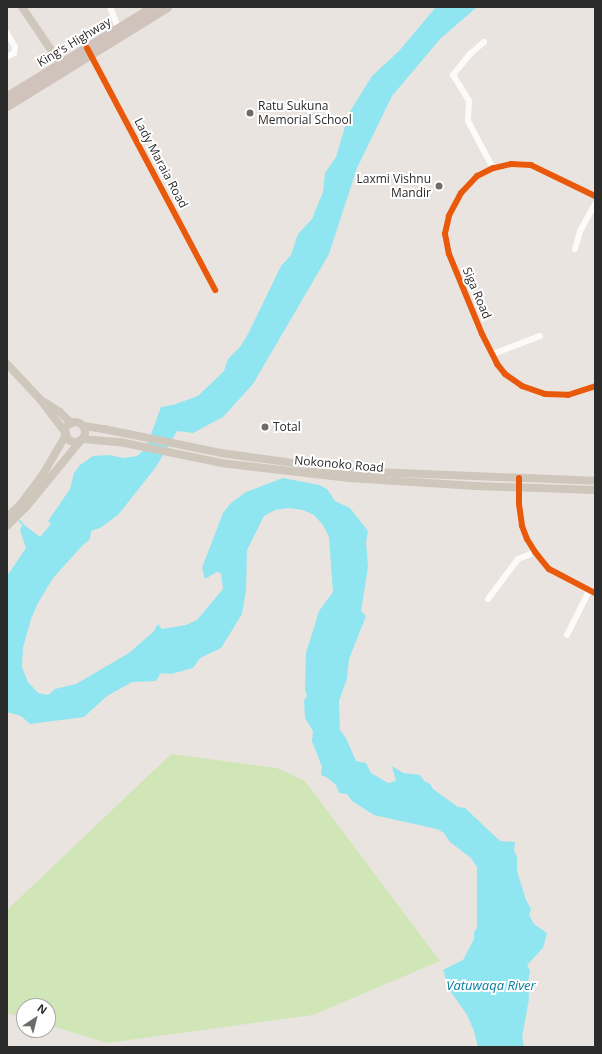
<!DOCTYPE html>
<html>
<head>
<meta charset="utf-8">
<style>
  body { margin:0 }
  #map { position:relative; width:602px; height:1054px; overflow:hidden; background:#eae4e0; font-family:"Open Sans",sans-serif }
  div>[style] { position:absolute }
  .green>* { inset:0; background:#d1e6b7 }
  .water>* { inset:0; background:#8fe5f0 }
  .stream>* { height:1.5px; margin:-0.75px; padding:0 0.75px; transform-origin:0.75px; border-radius:0.75px; background:#8fe5f0 }
  .minor>* { height:6px; margin:-3px; padding:0 3px; transform-origin:3px; border-radius:3px; background:#fcfbfa }
  .major>* { height:8px; margin:-4px; padding:0 4px; transform-origin:4px; border-radius:4px; background:#cfc7bb }
  .major>.ring { margin:-4px; padding:0; box-sizing:content-box; background:none; border:8px solid #cfc7bb; border-radius:50% }
  .highway>* { height:9px; margin:-4.5px; padding:0 4.5px; transform-origin:4.5px; border-radius:4.5px; background:#d0c3bc }
  .cycleway>* { height:6px; margin:-3px; padding:0 3px; transform-origin:3px; border-radius:3px; background:#e8590c }
  .dots>* { width:11px; height:11px; translate:-50% -50%; box-sizing:border-box; border:2px solid #fff; border-radius:50% }
  span { translate:-50% -50%; white-space:nowrap; text-align:center; line-height:1.15; -webkit-text-stroke:4px #fff; paint-order:stroke }
  .street-label { font-size:12px; color:#2b2b2b }
  .poi-label { font-size:12px; color:#2b2b2b }
  .left { translate:0 -50%; text-align:left }
  .right { translate:-100% -50%; text-align:right }
  .water-label { font-size:13px; color:#057f9e; font-style:italic }
  .frame { position:absolute; inset:0; border:8px solid #2b2b2b; pointer-events:none }
  .north { position:absolute; left:16px; top:998px; width:40px; height:40px; box-sizing:border-box; background:#fff; border:1px solid #aaa; border-radius:50%; rotate:35deg; font-size:11px; font-weight:700; line-height:16px; text-align:center; color:#2b2b2b }
  .north::after { content:''; display:block; margin:auto; width:14px; height:18px; background:#6e6c6a; clip-path:polygon(50% 0,100% 100%,50% 72%,0 100%) }
</style>
</head>
<body>
<div id="map">
  <div class="green">
    <i style="clip-path:polygon(171px 754px,277px 768px,305px 781px,440px 961px,313px 1015px,107px 1043px,48px 1025px,48px 1006px,24px 1006px,24px 1018px,7px 1013px,7px 910px)"></i>
  </div>
  <div class="water">
    <i style="clip-path:polygon(436px 7px,477px 7px,440px 39px,392px 96px,357px 168px,329px 254px,253px 384px,223px 417px,193px 433px,177px 431px,156px 467px,118px 515px,100px 528px,91px 531px,90px 539px,82px 546px,53px 578px,38px 603px,31px 619px,23px 648px,22px 667px,28px 682px,38px 693px,48px 695px,55px 689px,76px 684px,129px 653px,153px 632px,158px 624px,162px 629px,186px 625px,197px 620px,223px 589px,221px 573px,217px 572px,205px 579px,202px 568px,223px 513px,231px 503px,246px 492px,283px 478px,319px 485px,327px 489px,335px 501px,350px 508px,368px 531px,366px 542px,368px 567px,361px 611px,366px 616px,349px 659px,347px 679px,339px 701px,340px 730px,346px 738px,356px 761px,366px 763px,371px 773px,378px 777px,388px 783px,396px 781px,392px 766px,403px 773px,420px 775px,424px 781px,430px 784px,433px 789px,458px 807px,465px 808px,500px 841px,515px 842px,514px 850px,517px 857px,517px 871px,526px 900px,531px 909px,529px 915px,534px 924px,547px 933px,543px 948px,527px 965px,530px 971px,528px 982px,529px 999px,522px 1037px,524px 1047px,478px 1047px,474px 1031px,467px 1015px,451px 992px,446px 979px,443px 970px,463px 960px,474px 939px,474px 932px,477px 928px,477px 867px,471px 858px,450px 842px,444px 833px,437px 829px,374px 815px,352px 801px,347px 794px,339px 793px,336px 785px,328px 778px,321px 775px,322px 767px,312px 741px,313px 731px,305px 718px,304px 701px,307px 696px,305px 690px,306px 653px,319px 611px,333px 592px,329px 537px,323px 525px,314px 515px,303px 510px,289px 508px,275px 510px,264px 516px,247px 550px,246px 590px,242px 614px,221px 648px,200px 658px,193px 668px,171px 674px,161px 673px,156px 681px,132px 682px,107px 696px,84px 717px,30px 724px,21px 716px,7px 712px,7px 576px,26px 548px,20px 530px,23px 524px,40px 537px,51px 524px,48px 521px,70px 489px,74px 473px,80px 465px,93px 456px,109px 455px,123px 458px,137px 456px,146px 448px,161px 407px,173px 405px,198px 396px,224px 371px,228px 359px,240px 347px,248px 334px,281px 266px,291px 255px,298px 234px,312px 219px,323px 192px,325px 173px,336px 157px,349px 113px,372px 76px,399px 51px)"></i>
  </div>
  <div class="stream">
    <i style="left:7px;top:506px;width:1px;rotate:45deg"></i>
    <i style="left:20px;top:521px;width:4px;rotate:45deg"></i>
  </div>
  <div class="minor">
    <i style="left:110px;top:7px;width:24px;rotate:68deg"></i>
    <i style="left:7px;top:33px;width:16px;rotate:60deg"></i>
    <i style="left:15px;top:47px;width:6px;rotate:99deg"></i>
    <i style="left:14px;top:53px;width:8px;rotate:150deg"></i>
    <i style="left:484px;top:42px;width:18px;rotate:139deg"></i>
    <i style="left:470px;top:54px;width:27px;rotate:129deg"></i>
    <i style="left:453px;top:75px;width:31px;rotate:58deg"></i>
    <i style="left:469px;top:101px;width:20px;rotate:93deg"></i>
    <i style="left:468px;top:121px;width:53px;rotate:62deg"></i>
    <i style="left:89px;top:52px;width:269px;rotate:62.1deg"></i>
    <i style="left:595px;top:196px;width:71px;rotate:-154.2deg"></i>
    <i style="left:531px;top:165px;width:20px;rotate:-177deg"></i>
    <i style="left:511px;top:164px;width:18px;rotate:167deg"></i>
    <i style="left:493px;top:168px;width:18px;rotate:153deg"></i>
    <i style="left:477px;top:176px;width:23px;rotate:133deg"></i>
    <i style="left:461px;top:193px;width:26px;rotate:118deg"></i>
    <i style="left:449px;top:216px;width:18px;rotate:103deg"></i>
    <i style="left:445px;top:234px;width:20px;rotate:79deg"></i>
    <i style="left:449px;top:254px;width:87px;rotate:67.6deg"></i>
    <i style="left:482px;top:334px;width:34px;rotate:63deg"></i>
    <i style="left:497px;top:364px;width:13px;rotate:51deg"></i>
    <i style="left:505px;top:374px;width:21px;rotate:35deg"></i>
    <i style="left:522px;top:386px;width:24px;rotate:19deg"></i>
    <i style="left:545px;top:394px;width:23px;rotate:2deg"></i>
    <i style="left:568px;top:395px;width:28px;rotate:-18deg"></i>
    <i style="left:575px;top:249px;width:19px;rotate:-74deg"></i>
    <i style="left:580px;top:231px;width:31px;rotate:-61deg"></i>
    <i style="left:493px;top:354px;width:50px;rotate:-21deg"></i>
    <i style="left:519px;top:483px;width:21px;rotate:90deg"></i>
    <i style="left:519px;top:504px;width:22px;rotate:82deg"></i>
    <i style="left:522px;top:526px;width:14px;rotate:69deg"></i>
    <i style="left:527px;top:539px;width:15px;rotate:58deg"></i>
    <i style="left:535px;top:552px;width:22px;rotate:51deg"></i>
    <i style="left:549px;top:569px;width:52px;rotate:27.6deg"></i>
    <i style="left:488px;top:599px;width:50px;rotate:-53.1deg"></i>
    <i style="left:518px;top:559px;width:18px;rotate:-22deg"></i>
    <i style="left:567px;top:635px;width:49px;rotate:-63.4deg"></i>
  </div>
  <div class="major">
    <i style="left:22px;top:7px;width:75px;rotate:55.9deg"></i>
    <i style="left:7px;top:364px;width:48px;rotate:46.7deg"></i>
    <i style="left:40px;top:399px;width:41px;rotate:52.9deg"></i>
    <i style="left:44px;top:402px;width:19px;rotate:32deg"></i>
    <i style="left:60px;top:412px;width:16px;rotate:45deg"></i>
    <i class="ring" style="left:65px;top:422px;width:12px;height:12px"></i>
    <i style="left:84px;top:426px;width:20px;rotate:9deg"></i>
    <i style="left:104px;top:429px;width:119px;rotate:11.6deg"></i>
    <i style="left:221px;top:453px;width:130px;rotate:7.9deg"></i>
    <i style="left:350px;top:471px;width:245px;rotate:2.3deg"></i>
    <i style="left:83px;top:439px;width:37px;rotate:5deg"></i>
    <i style="left:120px;top:442px;width:103px;rotate:11.7deg"></i>
    <i style="left:221px;top:463px;width:129px;rotate:6.7deg"></i>
    <i style="left:349px;top:478px;width:127px;rotate:3.6deg"></i>
    <i style="left:476px;top:486px;width:119px;rotate:1.9deg"></i>
    <i style="left:7px;top:517px;width:18px;rotate:-43deg"></i>
    <i style="left:20px;top:505px;width:36px;rotate:-53deg"></i>
    <i style="left:42px;top:476px;width:48px;rotate:-59.7deg"></i>
    <i style="left:7px;top:526px;width:28px;rotate:-45deg"></i>
    <i style="left:27px;top:506px;width:85px;rotate:-50.7deg"></i>
  </div>
  <div class="highway">
    <i style="left:7px;top:96px;width:170px;rotate:-31.5deg"></i>
    <i style="left:7px;top:106px;width:188px;rotate:-31.7deg"></i>
  </div>
  <div class="cycleway">
    <i style="left:87px;top:48px;width:274px;rotate:62.1deg"></i>
    <i style="left:595px;top:196px;width:71px;rotate:-154.2deg"></i>
    <i style="left:531px;top:165px;width:20px;rotate:-177deg"></i>
    <i style="left:511px;top:164px;width:18px;rotate:167deg"></i>
    <i style="left:493px;top:168px;width:18px;rotate:153deg"></i>
    <i style="left:477px;top:176px;width:23px;rotate:133deg"></i>
    <i style="left:461px;top:193px;width:26px;rotate:118deg"></i>
    <i style="left:449px;top:216px;width:18px;rotate:103deg"></i>
    <i style="left:445px;top:234px;width:20px;rotate:79deg"></i>
    <i style="left:449px;top:254px;width:87px;rotate:67.6deg"></i>
    <i style="left:482px;top:334px;width:34px;rotate:63deg"></i>
    <i style="left:497px;top:364px;width:13px;rotate:51deg"></i>
    <i style="left:505px;top:374px;width:21px;rotate:35deg"></i>
    <i style="left:522px;top:386px;width:24px;rotate:19deg"></i>
    <i style="left:545px;top:394px;width:23px;rotate:2deg"></i>
    <i style="left:568px;top:395px;width:28px;rotate:-18deg"></i>
    <i style="left:519px;top:478px;width:26px;rotate:90deg"></i>
    <i style="left:519px;top:504px;width:22px;rotate:82deg"></i>
    <i style="left:522px;top:526px;width:14px;rotate:69deg"></i>
    <i style="left:527px;top:539px;width:15px;rotate:58deg"></i>
    <i style="left:535px;top:552px;width:22px;rotate:51deg"></i>
    <i style="left:549px;top:569px;width:52px;rotate:27.6deg"></i>
  </div>
  <div class="dots">
    <i style="left:250px;top:113px;background:#6e6c6a"></i>
    <i style="left:439px;top:186px;background:#6e6c6a"></i>
    <i style="left:265px;top:427px;background:#6e6c6a"></i>
  </div>
  <div class="street-label">
    <span style="left:74px;top:42px;rotate:-31deg">King's Highway</span>
    <span style="left:161px;top:163px;rotate:62deg">Lady Maraia Road</span>
    <span style="left:477px;top:293px;rotate:67deg">Siga Road</span>
    <span style="left:339px;top:464px;rotate:5deg">Nokonoko Road</span>
  </div>
  <div class="poi-label">
    <span class="left" style="left:258px;top:113px">Ratu Sukuna<br>Memorial School</span>
    <span class="right" style="left:431px;top:186px">Laxmi Vishnu<br>Mandir</span>
    <span class="left" style="left:273px;top:427px">Total</span>
  </div>
  <div class="water-label">
    <span style="left:491px;top:985px">Vatuwaqa River</span>
  </div>
  <div class="frame"></div>
  <div class="north">N</div>
</div>
</body>
</html>
